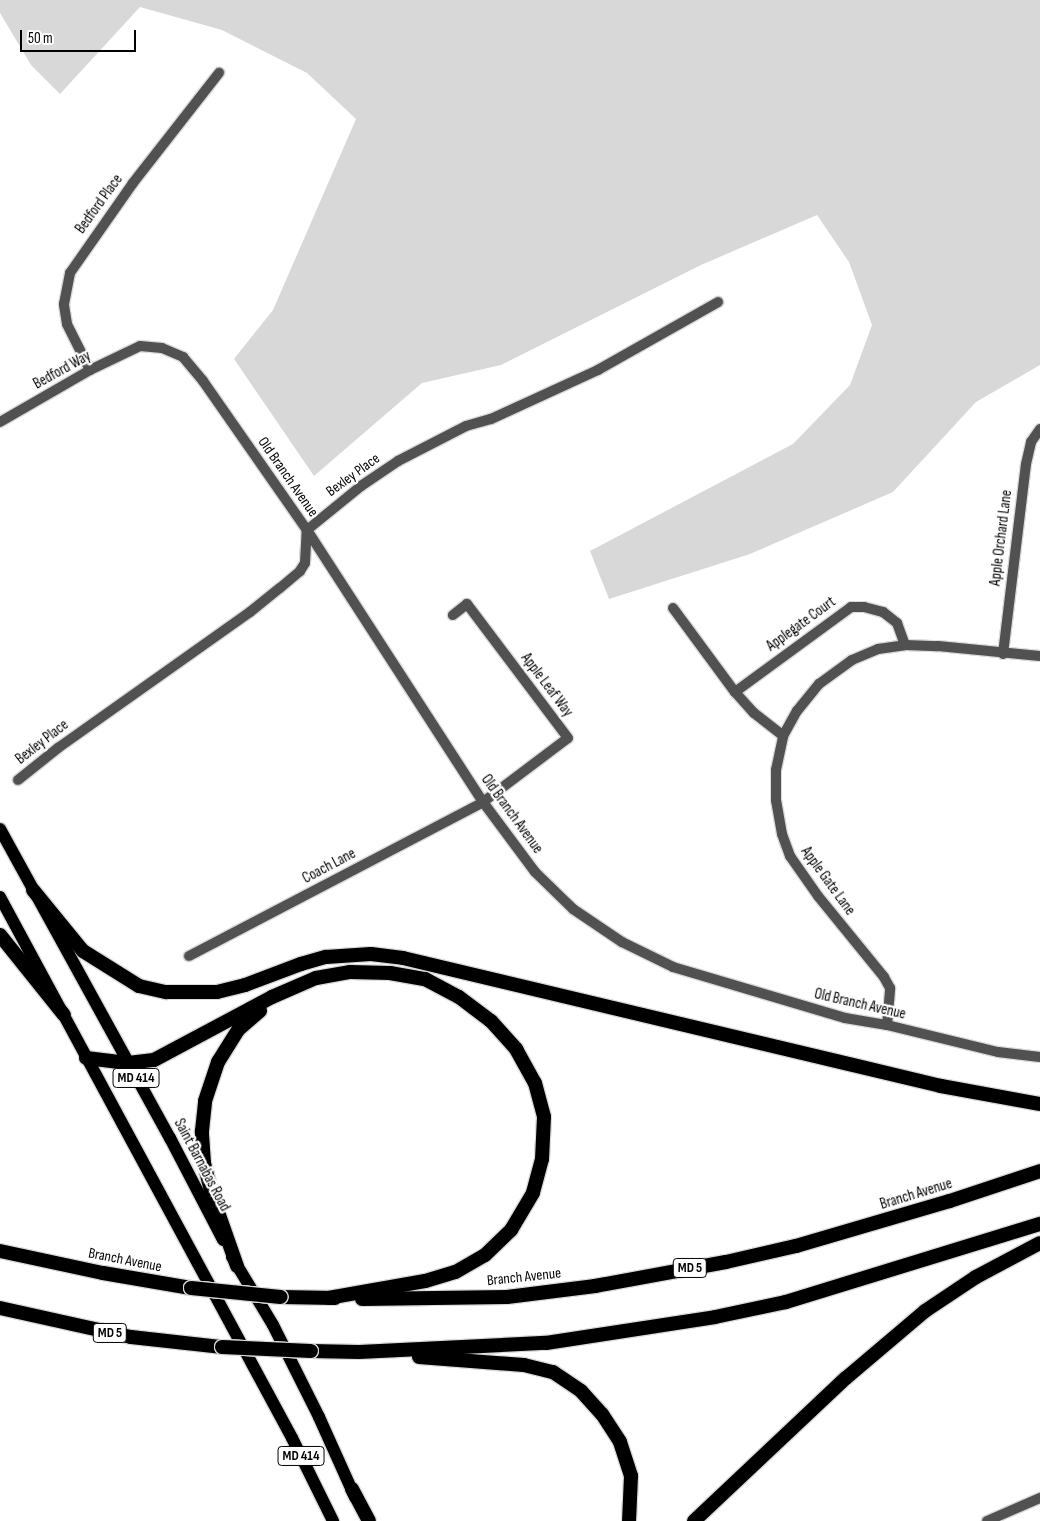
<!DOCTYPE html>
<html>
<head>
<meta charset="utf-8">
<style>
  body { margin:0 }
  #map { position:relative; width:1040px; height:1521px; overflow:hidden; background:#fff; font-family:"Sofia Sans Condensed",sans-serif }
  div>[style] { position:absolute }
  .green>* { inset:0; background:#d8d8d8 }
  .roads { filter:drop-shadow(1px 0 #dbdbdb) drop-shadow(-1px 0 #dbdbdb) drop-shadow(0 1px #dbdbdb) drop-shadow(0 -1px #dbdbdb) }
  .minor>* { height:10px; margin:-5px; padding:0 5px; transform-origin:5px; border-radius:5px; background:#515151 }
  .tertiary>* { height:10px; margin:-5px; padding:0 5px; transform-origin:5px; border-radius:5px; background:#515151 }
  .primary>* { height:12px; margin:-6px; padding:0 6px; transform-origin:6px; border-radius:6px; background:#000 }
  .trunk>* { height:14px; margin:-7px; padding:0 7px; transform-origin:7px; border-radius:7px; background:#000 }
  .bridges { filter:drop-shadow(1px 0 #dbdbdb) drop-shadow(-1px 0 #dbdbdb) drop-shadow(0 1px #dbdbdb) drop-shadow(0 -1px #dbdbdb) }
  .trunk-bridge>* { height:14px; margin:-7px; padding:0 7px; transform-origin:7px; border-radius:7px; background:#000 }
  span { translate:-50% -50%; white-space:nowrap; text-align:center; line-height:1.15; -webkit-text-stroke:4.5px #fff; paint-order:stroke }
  .shield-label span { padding:1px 4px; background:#fff; border:1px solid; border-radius:4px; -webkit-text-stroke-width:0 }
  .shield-label { font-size:14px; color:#000; font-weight:700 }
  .street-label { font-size:15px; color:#000 }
  .scale { position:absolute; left:20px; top:30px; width:116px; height:22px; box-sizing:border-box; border:2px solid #000; border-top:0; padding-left:6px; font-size:15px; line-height:18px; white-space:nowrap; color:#000; -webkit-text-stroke:4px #fff; paint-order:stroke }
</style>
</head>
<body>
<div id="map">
  <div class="green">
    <i style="clip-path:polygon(0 0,1040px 0,1040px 365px,976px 402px,893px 492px,750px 554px,609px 599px,590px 551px,793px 444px,850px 385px,872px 325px,849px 262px,817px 215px,701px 265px,501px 365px,422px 383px,314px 476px,234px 359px,273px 310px,356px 119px,307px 73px,222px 30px,140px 7px,60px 94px,31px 65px,0 13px)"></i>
  </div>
  <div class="roads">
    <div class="minor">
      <i style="left:90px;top:370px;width:51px;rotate:-116.6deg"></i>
      <i style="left:67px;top:324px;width:20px;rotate:-99deg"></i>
      <i style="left:64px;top:304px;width:32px;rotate:-79deg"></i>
      <i style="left:70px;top:273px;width:110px;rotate:-55deg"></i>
      <i style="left:133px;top:183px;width:140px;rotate:-52deg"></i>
      <i style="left:673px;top:608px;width:104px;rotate:53.6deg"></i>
      <i style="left:735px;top:692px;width:28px;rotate:48deg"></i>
      <i style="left:754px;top:713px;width:37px;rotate:38deg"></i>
      <i style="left:1003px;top:654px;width:191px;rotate:-83.1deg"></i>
      <i style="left:1026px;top:464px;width:23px;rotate:-77deg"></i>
      <i style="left:1031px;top:442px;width:16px;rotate:-55deg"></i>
      <i style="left:735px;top:692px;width:144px;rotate:-36.2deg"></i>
      <i style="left:851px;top:607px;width:13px"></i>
      <i style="left:864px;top:607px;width:20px;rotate:15deg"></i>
      <i style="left:883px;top:612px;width:18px;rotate:38deg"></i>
      <i style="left:897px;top:623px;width:23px;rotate:70deg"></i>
      <i style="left:18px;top:780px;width:51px;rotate:-38.7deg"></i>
      <i style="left:58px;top:748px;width:235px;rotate:-35.3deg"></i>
      <i style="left:250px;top:612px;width:38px;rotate:-39deg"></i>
      <i style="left:280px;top:588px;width:26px;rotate:-40deg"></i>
      <i style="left:300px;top:571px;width:9px;rotate:-58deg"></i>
      <i style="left:305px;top:563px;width:33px;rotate:-87deg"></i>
      <i style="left:307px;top:530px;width:70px;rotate:-39.2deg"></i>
      <i style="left:361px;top:486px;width:45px;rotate:-34deg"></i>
      <i style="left:398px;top:461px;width:76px;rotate:-27.2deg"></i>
      <i style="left:466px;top:426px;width:26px;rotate:-16deg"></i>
      <i style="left:491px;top:419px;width:118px;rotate:-24.6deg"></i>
      <i style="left:598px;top:370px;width:138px;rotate:-29.5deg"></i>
      <i style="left:189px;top:956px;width:332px;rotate:-27.6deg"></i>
      <i style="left:483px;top:802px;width:106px;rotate:-37deg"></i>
      <i style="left:568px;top:738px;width:168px;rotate:-127deg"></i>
      <i style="left:467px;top:604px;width:18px;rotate:142deg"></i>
      <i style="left:887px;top:1025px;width:37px;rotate:-85deg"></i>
      <i style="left:890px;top:988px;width:13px;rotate:-119deg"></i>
      <i style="left:884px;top:977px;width:104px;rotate:-129.2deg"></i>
      <i style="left:818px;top:896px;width:49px;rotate:-125deg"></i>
      <i style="left:790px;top:856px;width:23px;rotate:-110deg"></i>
      <i style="left:782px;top:834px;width:35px;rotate:-100deg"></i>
      <i style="left:776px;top:800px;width:30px;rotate:-90deg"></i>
      <i style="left:776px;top:770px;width:35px;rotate:-78deg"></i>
      <i style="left:783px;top:736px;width:29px;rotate:-61deg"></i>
      <i style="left:797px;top:711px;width:35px;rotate:-51deg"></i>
      <i style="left:819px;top:684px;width:41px;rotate:-36deg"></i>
      <i style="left:852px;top:660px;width:28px;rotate:-23deg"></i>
      <i style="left:878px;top:649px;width:27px;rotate:-8deg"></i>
      <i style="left:905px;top:645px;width:33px;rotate:2deg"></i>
      <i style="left:938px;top:646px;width:102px;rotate:5.6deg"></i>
      <i style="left:987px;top:1521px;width:58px;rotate:-23.5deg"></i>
    </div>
    <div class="tertiary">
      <i style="left:0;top:422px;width:104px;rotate:-30deg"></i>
      <i style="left:90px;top:370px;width:55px;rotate:-25.6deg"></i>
      <i style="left:140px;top:346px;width:22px;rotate:5deg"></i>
      <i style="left:162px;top:348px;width:23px;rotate:23deg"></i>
      <i style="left:183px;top:357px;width:31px;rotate:50deg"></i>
      <i style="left:203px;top:381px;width:182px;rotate:55.1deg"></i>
      <i style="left:307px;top:530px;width:324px;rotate:57.1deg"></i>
      <i style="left:483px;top:802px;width:87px;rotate:53.4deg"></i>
      <i style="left:535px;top:872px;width:53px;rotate:44.2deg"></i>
      <i style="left:573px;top:909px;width:59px;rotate:34deg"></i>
      <i style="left:622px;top:942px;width:57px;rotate:26.1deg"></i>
      <i style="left:673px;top:967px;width:179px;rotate:16.5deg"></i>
      <i style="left:845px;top:1018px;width:43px;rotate:9.5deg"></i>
      <i style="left:887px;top:1025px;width:114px;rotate:13.7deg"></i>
      <i style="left:998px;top:1052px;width:42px;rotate:6.8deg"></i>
    </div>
    <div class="primary">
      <i style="left:0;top:829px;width:353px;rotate:61.2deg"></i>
      <i style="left:170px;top:1138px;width:115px;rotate:62.5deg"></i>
      <i style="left:0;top:897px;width:615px;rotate:61.64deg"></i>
      <i style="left:292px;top:1438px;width:93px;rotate:63.7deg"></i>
      <i style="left:232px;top:1257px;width:79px;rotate:58.9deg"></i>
      <i style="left:273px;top:1325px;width:103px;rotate:63.4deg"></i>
      <i style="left:319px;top:1417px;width:88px;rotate:65.8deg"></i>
    </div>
    <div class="trunk">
      <i style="left:33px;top:890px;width:79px;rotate:50.7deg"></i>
      <i style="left:83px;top:951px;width:66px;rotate:32deg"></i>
      <i style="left:139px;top:986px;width:28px;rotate:13deg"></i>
      <i style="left:166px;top:992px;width:51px"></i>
      <i style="left:217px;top:992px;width:29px;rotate:-14deg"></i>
      <i style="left:245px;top:985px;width:60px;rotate:-20.6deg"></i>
      <i style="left:301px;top:964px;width:26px;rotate:-16deg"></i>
      <i style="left:326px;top:957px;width:45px;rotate:-3.8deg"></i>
      <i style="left:371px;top:954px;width:32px;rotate:7deg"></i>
      <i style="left:403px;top:958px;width:553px;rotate:13.38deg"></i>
      <i style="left:941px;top:1086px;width:101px;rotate:10.3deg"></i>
      <i style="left:0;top:935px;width:102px;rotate:51.3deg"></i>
      <i style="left:86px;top:1058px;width:42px;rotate:6.8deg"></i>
      <i style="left:128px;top:1063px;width:26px;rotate:-7deg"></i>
      <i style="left:154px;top:1060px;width:134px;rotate:-28.1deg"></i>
      <i style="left:272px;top:997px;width:48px;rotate:-23.4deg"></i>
      <i style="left:316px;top:978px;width:35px;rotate:-10deg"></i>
      <i style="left:350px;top:972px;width:40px;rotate:1.4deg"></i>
      <i style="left:390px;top:973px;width:36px;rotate:10deg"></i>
      <i style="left:425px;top:979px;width:38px;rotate:28deg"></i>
      <i style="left:459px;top:997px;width:40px;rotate:37deg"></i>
      <i style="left:491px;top:1021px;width:38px;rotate:48deg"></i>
      <i style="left:516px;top:1049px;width:39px;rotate:61deg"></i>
      <i style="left:535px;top:1083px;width:35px;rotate:75deg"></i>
      <i style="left:544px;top:1117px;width:42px;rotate:92.7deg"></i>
      <i style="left:542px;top:1159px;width:35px;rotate:105deg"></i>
      <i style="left:533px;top:1193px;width:43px;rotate:120.7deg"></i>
      <i style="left:511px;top:1230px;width:36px;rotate:136deg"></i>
      <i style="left:485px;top:1255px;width:34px;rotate:150deg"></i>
      <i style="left:455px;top:1272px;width:31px;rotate:163deg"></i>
      <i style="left:425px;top:1281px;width:98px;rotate:170.1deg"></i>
      <i style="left:0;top:1251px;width:105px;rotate:12.1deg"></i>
      <i style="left:103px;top:1273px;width:89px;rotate:9.7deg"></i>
      <i style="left:237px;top:1266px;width:75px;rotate:-109.4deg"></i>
      <i style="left:212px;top:1195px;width:33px;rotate:-104deg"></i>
      <i style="left:204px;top:1163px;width:32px;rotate:-94deg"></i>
      <i style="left:202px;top:1131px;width:30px;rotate:-84deg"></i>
      <i style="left:205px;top:1101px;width:41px;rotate:-71.6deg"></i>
      <i style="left:218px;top:1062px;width:39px;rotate:-58deg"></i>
      <i style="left:239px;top:1029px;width:28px;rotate:-41deg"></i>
      <i style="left:281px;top:1297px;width:54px;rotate:1.1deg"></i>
      <i style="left:362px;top:1299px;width:145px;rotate:-0.8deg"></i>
      <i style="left:507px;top:1297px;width:89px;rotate:-7.1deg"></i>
      <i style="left:595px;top:1286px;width:133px;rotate:-10.4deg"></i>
      <i style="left:726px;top:1262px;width:72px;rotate:-12.9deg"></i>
      <i style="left:796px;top:1246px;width:160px;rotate:-16.3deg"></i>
      <i style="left:950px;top:1201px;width:95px;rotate:-18.4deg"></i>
      <i style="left:0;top:1308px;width:134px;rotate:12.5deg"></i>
      <i style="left:131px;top:1337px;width:92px;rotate:6.3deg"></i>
      <i style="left:311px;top:1351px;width:48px;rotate:1.2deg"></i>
      <i style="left:359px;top:1352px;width:187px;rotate:-2.8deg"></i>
      <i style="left:546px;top:1343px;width:171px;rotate:-8.7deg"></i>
      <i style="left:715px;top:1317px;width:73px;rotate:-11.9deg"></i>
      <i style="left:786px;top:1302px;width:266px;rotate:-17.1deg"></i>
      <i style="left:419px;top:1357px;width:105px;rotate:4.4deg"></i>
      <i style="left:524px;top:1365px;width:30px;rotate:14deg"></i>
      <i style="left:553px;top:1372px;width:34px;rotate:34deg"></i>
      <i style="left:581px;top:1391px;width:31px;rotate:48deg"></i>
      <i style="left:602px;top:1414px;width:33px;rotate:57deg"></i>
      <i style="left:620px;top:1442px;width:36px;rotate:72deg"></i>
      <i style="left:631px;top:1476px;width:45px;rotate:92.5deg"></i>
      <i style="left:352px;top:1489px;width:36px;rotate:62deg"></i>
      <i style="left:694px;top:1521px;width:209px;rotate:-43.3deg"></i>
      <i style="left:846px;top:1378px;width:104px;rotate:-40.3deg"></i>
      <i style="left:925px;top:1311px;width:61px;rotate:-33.7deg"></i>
      <i style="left:976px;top:1277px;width:72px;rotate:-28deg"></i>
    </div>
  </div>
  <div class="bridges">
    <div class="trunk-bridge">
      <i style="left:191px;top:1288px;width:90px;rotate:5.7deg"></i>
      <i style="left:222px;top:1347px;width:89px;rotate:2.6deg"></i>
    </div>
  </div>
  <div class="shield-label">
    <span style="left:136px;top:1078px">MD 414</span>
    <span style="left:690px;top:1268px">MD 5</span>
    <span style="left:110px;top:1333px">MD 5</span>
    <span style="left:301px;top:1456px">MD 414</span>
  </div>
  <div class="street-label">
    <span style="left:99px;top:204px;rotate:-54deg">Bedford Place</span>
    <span style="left:62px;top:370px;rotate:-29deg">Bedford Way</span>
    <span style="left:353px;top:475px;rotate:-36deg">Bexley Place</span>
    <span style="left:288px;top:477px;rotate:55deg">Old Branch Avenue</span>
    <span style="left:1001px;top:538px;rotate:-83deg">Apple Orchard Lane</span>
    <span style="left:801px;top:624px;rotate:-36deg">Applegate Court</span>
    <span style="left:547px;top:685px;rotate:53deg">Apple Leaf Way</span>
    <span style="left:42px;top:742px;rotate:-38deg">Bexley Place</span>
    <span style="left:512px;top:814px;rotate:54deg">Old Branch Avenue</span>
    <span style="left:329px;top:866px;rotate:-28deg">Coach Lane</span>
    <span style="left:828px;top:881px;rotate:54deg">Apple Gate Lane</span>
    <span style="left:860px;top:1004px;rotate:13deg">Old Branch Avenue</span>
    <span style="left:202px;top:1165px;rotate:62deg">Saint Barnabas Road</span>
    <span style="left:916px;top:1194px;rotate:-17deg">Branch Avenue</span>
    <span style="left:125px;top:1260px;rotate:11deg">Branch Avenue</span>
    <span style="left:524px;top:1277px;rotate:-6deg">Branch Avenue</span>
  </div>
  <div class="scale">50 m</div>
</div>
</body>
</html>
